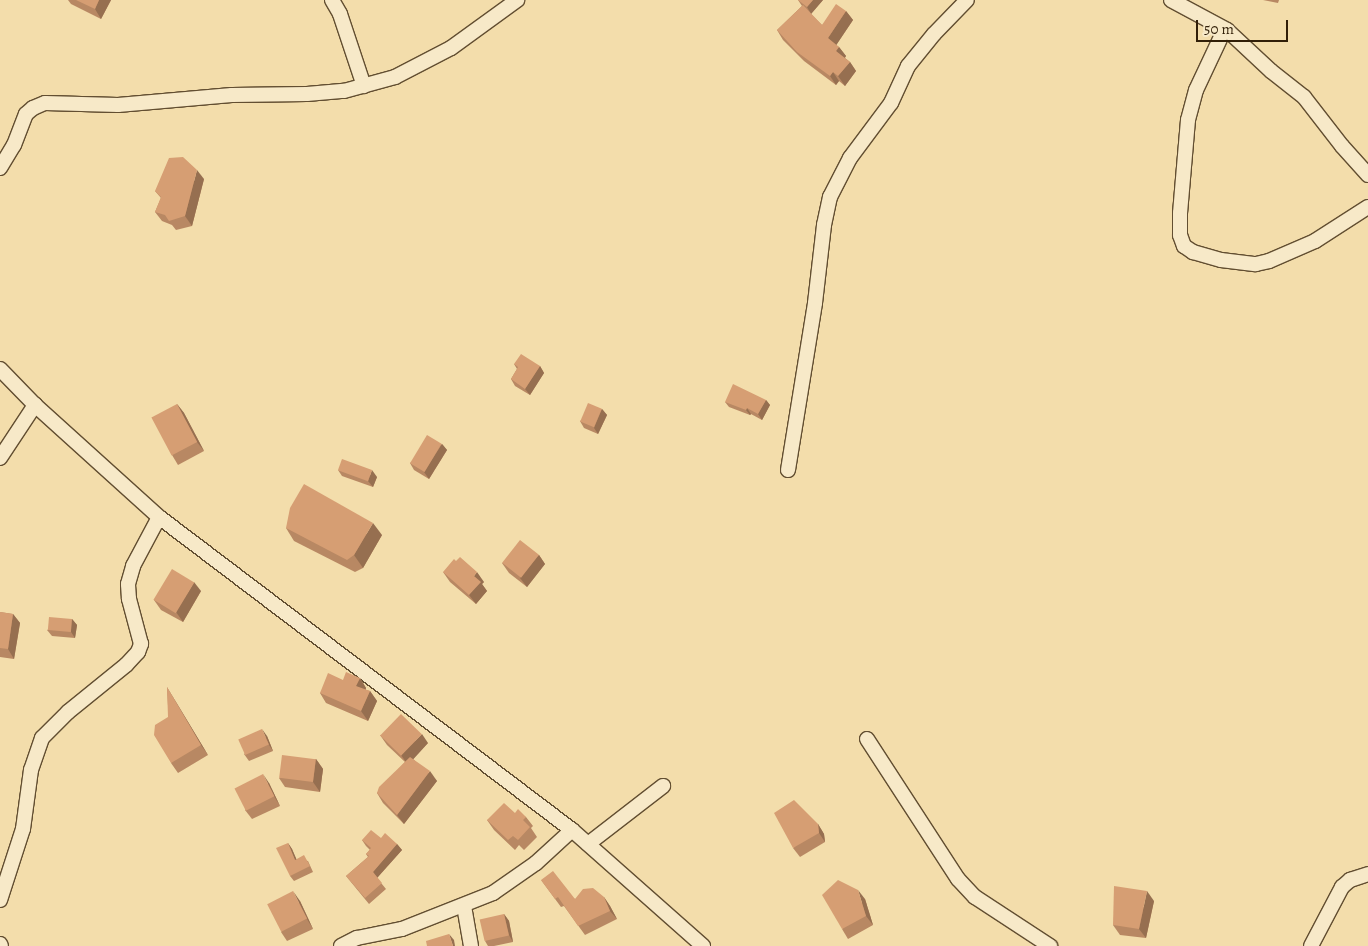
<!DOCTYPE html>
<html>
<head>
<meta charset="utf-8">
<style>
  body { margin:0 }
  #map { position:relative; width:1368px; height:946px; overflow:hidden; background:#f3ddab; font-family:Alegreya,serif }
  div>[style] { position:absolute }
  .roads { filter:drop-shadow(1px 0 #624e31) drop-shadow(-1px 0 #624e31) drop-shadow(0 1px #624e31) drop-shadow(0 -1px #624e31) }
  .minor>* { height:14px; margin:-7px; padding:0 7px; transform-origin:7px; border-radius:7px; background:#f7e9c8 }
  .wall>* { inset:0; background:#b88863 }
  .shaded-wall>* { inset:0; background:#966f50 }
  .building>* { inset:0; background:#d69e73; transform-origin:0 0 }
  span { translate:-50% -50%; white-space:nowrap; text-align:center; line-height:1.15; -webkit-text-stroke:4px #f7e9c8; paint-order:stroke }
  .scale { position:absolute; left:1196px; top:20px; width:92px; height:22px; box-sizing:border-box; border:2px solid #311f08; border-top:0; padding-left:6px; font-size:15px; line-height:18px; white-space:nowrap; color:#311f08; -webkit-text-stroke:4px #f7e9c8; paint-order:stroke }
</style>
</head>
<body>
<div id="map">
  <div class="roads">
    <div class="minor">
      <i style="left:332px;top:0;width:16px;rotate:60deg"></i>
      <i style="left:340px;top:14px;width:76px;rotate:71.6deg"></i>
      <i style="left:1171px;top:0;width:64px;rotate:28.2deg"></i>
      <i style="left:1227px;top:30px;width:60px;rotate:43deg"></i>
      <i style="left:1271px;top:71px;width:42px;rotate:38.2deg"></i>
      <i style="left:1304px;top:97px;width:62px;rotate:52.2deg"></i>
      <i style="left:1342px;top:146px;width:39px;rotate:48deg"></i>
      <i style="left:1220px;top:39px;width:56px;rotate:115.2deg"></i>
      <i style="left:1196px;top:90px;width:31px;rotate:105deg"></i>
      <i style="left:1188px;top:120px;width:93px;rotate:94.9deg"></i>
      <i style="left:1180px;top:213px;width:22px;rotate:90deg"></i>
      <i style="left:1180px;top:235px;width:12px;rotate:70deg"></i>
      <i style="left:1184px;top:246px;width:11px;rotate:34deg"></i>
      <i style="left:1193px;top:252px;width:29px;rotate:16deg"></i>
      <i style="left:1221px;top:260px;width:35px;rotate:7deg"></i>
      <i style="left:1256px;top:264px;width:13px;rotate:-13deg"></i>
      <i style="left:1269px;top:261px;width:50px;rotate:-23.5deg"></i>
      <i style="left:1315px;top:241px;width:63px;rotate:-32.7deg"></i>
      <i style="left:0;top:168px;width:27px;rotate:-59deg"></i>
      <i style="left:14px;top:145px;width:33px;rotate:-69deg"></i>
      <i style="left:26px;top:114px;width:9px;rotate:-41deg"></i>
      <i style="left:33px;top:108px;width:13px;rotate:-23deg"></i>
      <i style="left:45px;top:103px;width:73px;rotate:1.6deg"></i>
      <i style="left:118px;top:105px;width:114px;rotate:-5deg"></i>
      <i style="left:232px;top:95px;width:75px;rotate:-0.8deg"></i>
      <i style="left:307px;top:94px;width:37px;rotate:-5deg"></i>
      <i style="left:344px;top:91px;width:53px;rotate:-15.4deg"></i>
      <i style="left:395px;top:77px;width:63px;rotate:-27.4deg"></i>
      <i style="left:451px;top:48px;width:82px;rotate:-36deg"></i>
      <i style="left:0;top:369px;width:50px;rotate:45.8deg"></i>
      <i style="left:35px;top:405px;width:167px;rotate:42.1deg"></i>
      <i style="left:159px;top:517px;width:518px;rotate:37.16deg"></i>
      <i style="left:572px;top:830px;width:175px;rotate:41.5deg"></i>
      <i style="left:0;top:458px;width:64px;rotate:-56.6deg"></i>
      <i style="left:788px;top:470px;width:169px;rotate:-80.8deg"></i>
      <i style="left:815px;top:303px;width:79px;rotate:-83.4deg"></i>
      <i style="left:824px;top:225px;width:29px;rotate:-78deg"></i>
      <i style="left:830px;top:197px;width:44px;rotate:-62.9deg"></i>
      <i style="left:850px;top:158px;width:69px;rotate:-53.3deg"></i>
      <i style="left:891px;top:103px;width:41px;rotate:-65.3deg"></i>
      <i style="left:908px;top:66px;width:41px;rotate:-50.9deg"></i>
      <i style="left:934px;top:34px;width:47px;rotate:-45.9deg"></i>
      <i style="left:867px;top:739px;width:167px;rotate:57deg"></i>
      <i style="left:958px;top:879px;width:25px;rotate:47deg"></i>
      <i style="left:975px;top:897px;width:90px;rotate:33.2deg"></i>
      <i style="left:588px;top:844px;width:95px;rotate:-37.7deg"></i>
      <i style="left:0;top:900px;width:75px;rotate:-72.1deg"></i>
      <i style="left:23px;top:829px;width:60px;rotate:-82.3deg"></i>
      <i style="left:31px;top:770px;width:34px;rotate:-71deg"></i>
      <i style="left:42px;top:738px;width:37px;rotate:-45deg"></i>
      <i style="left:68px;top:712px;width:75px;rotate:-39deg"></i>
      <i style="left:126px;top:665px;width:18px;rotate:-47deg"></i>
      <i style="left:138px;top:652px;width:9px;rotate:-69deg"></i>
      <i style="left:141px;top:644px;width:47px;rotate:-104.9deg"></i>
      <i style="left:129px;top:599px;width:15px;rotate:-94deg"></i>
      <i style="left:128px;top:584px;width:19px;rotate:-74deg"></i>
      <i style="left:133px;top:566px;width:55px;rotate:-62deg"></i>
      <i style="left:464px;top:906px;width:41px;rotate:80.1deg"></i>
      <i style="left:0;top:944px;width:2px;rotate:63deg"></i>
      <i style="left:341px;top:946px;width:18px;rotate:-27deg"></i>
      <i style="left:357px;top:938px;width:46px;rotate:-11.3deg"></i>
      <i style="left:402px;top:929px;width:98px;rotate:-21.6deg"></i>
      <i style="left:493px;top:893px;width:52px;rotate:-34.9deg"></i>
      <i style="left:536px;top:863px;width:49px;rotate:-42.5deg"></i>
      <i style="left:1311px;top:946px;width:67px;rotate:-62.3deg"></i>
      <i style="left:1342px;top:887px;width:11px;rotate:-41deg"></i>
      <i style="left:1350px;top:880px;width:19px;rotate:-18deg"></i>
    </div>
  </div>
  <div class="wall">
    <i style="clip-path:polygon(68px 0,111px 0,101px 19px,71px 4px)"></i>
    <i style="clip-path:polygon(798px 0,823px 0,811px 14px,822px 25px,846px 11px,853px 20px,836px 45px,839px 47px,846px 56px,845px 58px,850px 62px,856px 71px,845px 86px,839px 81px,836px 85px,804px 61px,783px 40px,777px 30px,802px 6px)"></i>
    <i style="clip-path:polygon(1263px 0,1279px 0,1278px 3px)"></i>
    <i style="clip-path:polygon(204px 179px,192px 226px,176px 230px,172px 225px,162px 221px,155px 212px,161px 198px,155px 191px)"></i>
    <i style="clip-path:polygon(514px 364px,540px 366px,544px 373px,530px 395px,515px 386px,511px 379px,517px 369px)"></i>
    <i style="clip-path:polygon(766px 400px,770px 405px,762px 420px,751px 414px,750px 415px,729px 407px,725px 402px)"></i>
    <i style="clip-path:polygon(177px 404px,184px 413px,204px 451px,178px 465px,172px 455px)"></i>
    <i style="clip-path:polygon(602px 409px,607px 415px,598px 434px,584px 428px,580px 421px)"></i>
    <i style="clip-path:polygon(442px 444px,447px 450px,429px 479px,414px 470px,410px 463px)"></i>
    <i style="clip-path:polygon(338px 470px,377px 477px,373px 487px,342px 476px)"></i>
    <i style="clip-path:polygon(286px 528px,382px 535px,363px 568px,355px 572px,294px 541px)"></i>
    <i style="clip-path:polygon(539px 555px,545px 564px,527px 587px,509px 573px,502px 563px)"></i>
    <i style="clip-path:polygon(443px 572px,484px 582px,482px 584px,487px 591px,476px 604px,450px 582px)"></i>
    <i style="clip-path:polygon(201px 591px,183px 622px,161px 610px,154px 600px)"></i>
    <i style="clip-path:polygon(0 612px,13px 614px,20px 623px,14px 659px,0 657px)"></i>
    <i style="clip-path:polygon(72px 619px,77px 625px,75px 638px,52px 636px,47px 630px)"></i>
    <i style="clip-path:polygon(360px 678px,366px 688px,366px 690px,370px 691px,377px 701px,368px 721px,326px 703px,320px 693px,343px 680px)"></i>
    <i style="clip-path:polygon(167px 687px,173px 697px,208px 755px,178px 773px,171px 763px)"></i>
    <i style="clip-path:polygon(380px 735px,428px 743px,413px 759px,437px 781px,404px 824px,383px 803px,377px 793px,405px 762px,387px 745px)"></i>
    <i style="clip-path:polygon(267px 736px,273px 751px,249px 761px,244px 754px)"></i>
    <i style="clip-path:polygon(316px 759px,323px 769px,320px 792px,285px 787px,279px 778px)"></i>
    <i style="clip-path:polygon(269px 783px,280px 806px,252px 819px,245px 810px)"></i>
    <i style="clip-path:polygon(515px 813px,526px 817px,533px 826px,531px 828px,537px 837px,524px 850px,519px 845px,515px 850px,494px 830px,487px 820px)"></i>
    <i style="clip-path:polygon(818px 824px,824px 834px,825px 842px,800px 857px,793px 848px)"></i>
    <i style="clip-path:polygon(381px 838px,397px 844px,402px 850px,377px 878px,386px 889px,369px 904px,346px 876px,368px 857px,366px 854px,370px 850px,366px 846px,362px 840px)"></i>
    <i style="clip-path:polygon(288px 843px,292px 849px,296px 859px,308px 861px,313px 872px,294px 881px,290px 876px)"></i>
    <i style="clip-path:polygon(541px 880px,575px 899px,604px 897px,610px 906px,617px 919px,585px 935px,564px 906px,561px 907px)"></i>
    <i style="clip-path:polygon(865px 899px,873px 925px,848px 939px,842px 929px)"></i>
    <i style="clip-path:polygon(300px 901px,313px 929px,287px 941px,281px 932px)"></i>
    <i style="clip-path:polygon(1154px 901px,1146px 938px,1120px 935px,1113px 925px)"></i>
    <i style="clip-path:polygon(504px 914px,509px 921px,513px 942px,494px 946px,488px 946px,485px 941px)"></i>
  </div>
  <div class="shaded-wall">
    <i style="clip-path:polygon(99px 0,111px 0,101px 19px,95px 9px)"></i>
    <i style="clip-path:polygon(813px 0,823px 0,811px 14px,807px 7px)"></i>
    <i style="clip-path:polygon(846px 11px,853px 20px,835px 47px,828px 38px)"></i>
    <i style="clip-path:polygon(839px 47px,846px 56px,843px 60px,836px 51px)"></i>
    <i style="clip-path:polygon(850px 62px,856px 71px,845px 86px,838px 76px)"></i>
    <i style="clip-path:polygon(833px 72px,839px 81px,836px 85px,830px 76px)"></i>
    <i style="clip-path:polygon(197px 170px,204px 179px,192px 226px,185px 216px)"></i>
    <i style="clip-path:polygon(540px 366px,544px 373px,530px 395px,525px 389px)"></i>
    <i style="clip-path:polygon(766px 400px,770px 405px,762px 420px,758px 414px)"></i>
    <i style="clip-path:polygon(177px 404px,184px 413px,204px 451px,197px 442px)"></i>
    <i style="clip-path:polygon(747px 408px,751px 414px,750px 415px,746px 410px)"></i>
    <i style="clip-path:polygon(602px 409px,607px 415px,598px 434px,594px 428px)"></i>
    <i style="clip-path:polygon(442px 444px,447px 450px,429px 479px,424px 472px)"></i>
    <i style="clip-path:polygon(372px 470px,377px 477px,373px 487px,368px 481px)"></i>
    <i style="clip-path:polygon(373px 523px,382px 535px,363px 568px,354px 555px)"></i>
    <i style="clip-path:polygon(539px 555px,545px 564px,527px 587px,520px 578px)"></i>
    <i style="clip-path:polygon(477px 572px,484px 582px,482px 584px,487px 591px,476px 604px,469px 595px,474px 576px)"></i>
    <i style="clip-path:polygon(194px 582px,201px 591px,183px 622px,176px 612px)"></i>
    <i style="clip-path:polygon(13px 614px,20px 623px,14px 659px,8px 649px)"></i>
    <i style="clip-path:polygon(72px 619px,77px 625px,75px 638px,71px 632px)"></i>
    <i style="clip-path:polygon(360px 678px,366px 688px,363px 695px,356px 686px)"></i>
    <i style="clip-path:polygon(167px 687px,173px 697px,208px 755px,201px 745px)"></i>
    <i style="clip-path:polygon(370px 691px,377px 701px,368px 721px,361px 711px)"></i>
    <i style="clip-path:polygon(262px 729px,267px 736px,273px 751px,269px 745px)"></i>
    <i style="clip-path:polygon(422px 734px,428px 743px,408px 765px,401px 755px)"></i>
    <i style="clip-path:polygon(316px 759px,323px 769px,320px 792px,313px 782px)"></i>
    <i style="clip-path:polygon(430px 771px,437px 781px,404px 824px,397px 815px)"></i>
    <i style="clip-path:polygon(263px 774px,269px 783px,280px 806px,274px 796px)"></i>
    <i style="clip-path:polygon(818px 824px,824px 834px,825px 842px,819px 833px)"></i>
    <i style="clip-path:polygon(288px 843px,292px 849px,299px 865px,295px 860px)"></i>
    <i style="clip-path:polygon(397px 844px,402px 850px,377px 878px,373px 872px)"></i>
    <i style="clip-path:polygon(858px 890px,865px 899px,873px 925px,866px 916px)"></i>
    <i style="clip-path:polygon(293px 891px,300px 901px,313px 929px,307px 919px)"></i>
    <i style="clip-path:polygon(1147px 891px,1154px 901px,1146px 938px,1139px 929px)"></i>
    <i style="clip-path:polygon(604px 897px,610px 906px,617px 919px,610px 911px)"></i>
    <i style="clip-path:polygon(504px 914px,509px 921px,513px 942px,509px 935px)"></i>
    <i style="clip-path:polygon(449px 934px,454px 940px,455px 946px,453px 946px)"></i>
  </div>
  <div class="building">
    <i style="clip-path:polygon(76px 0,99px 0,95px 9px)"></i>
    <i style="clip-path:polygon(798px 0,813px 0,807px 7px)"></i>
    <i style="clip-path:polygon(836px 4px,846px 11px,828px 38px,839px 47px,836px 51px,850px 62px,838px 76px,833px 72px,830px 76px,797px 52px,777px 30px,803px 5px,822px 25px)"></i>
    <i style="clip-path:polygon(183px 157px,197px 170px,185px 216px,169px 221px,165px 215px,155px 212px,161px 197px,155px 191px,169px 158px)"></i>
    <i style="clip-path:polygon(521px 354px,540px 366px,525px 389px,511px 379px,518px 367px,514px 364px)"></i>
    <i style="clip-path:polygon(733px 384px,766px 400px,758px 414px,747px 408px,746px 410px,725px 402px)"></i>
    <i style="left:588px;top:403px;width:15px;height:20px;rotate:23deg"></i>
    <i style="left:177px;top:404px;width:43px;height:29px;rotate:62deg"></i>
    <i style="left:427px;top:435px;width:17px;height:33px;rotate:31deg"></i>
    <i style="left:342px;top:459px;width:32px;height:12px;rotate:20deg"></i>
    <i style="clip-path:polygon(304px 484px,373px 523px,354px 555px,347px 560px,286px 528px,290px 508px)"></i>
    <i style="left:520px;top:540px;width:24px;height:29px;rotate:38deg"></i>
    <i style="clip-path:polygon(460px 557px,477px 572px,474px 576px,481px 582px,469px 595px,443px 572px,454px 559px,456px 561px)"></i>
    <i style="left:172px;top:569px;width:26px;height:36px;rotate:31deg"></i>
    <i style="clip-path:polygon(0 612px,13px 614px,8px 649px,0 648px)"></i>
    <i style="left:49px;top:617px;width:23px;height:13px;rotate:5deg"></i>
    <i style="clip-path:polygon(346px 672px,360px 678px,356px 686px,370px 691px,361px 711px,320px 693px,328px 673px,343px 680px)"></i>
    <i style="clip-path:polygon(167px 687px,201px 745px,171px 763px,154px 735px,155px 725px,168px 717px)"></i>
    <i style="left:401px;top:714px;width:29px;height:30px;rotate:44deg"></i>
    <i style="left:262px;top:729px;width:17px;height:26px;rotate:66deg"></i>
    <i style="left:282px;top:755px;width:34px;height:23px;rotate:7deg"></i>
    <i style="clip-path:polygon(410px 757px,430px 771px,397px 815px,377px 793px,379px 787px)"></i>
    <i style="left:263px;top:774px;width:25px;height:32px;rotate:63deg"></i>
    <i style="clip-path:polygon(794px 800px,818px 824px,819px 833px,793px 848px,774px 813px)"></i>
    <i style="clip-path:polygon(504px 803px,515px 813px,518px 809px,526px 817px,523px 820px,530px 827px,518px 840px,513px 836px,508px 840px,487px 820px)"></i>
    <i style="clip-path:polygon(371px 830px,381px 838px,385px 833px,397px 844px,373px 872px,382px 883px,365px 898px,346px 876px,369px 856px,366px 854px,371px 848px,362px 840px)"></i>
    <i style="clip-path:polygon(288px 843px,295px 860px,304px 855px,310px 866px,290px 876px,276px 848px)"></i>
    <i style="clip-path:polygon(553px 871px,575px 899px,583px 889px,593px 888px,604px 897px,610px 911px,578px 926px,558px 897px,555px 899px,541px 880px)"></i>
    <i style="clip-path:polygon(838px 880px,858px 890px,866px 916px,842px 929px,822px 895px)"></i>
    <i style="clip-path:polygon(1114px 886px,1147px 891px,1139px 929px,1113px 925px)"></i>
    <i style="left:293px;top:891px;width:31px;height:29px;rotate:63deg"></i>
    <i style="left:504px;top:914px;width:22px;height:25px;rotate:77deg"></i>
    <i style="clip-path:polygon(449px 934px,453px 946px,427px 946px,426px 941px)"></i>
  </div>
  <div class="scale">50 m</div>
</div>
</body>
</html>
